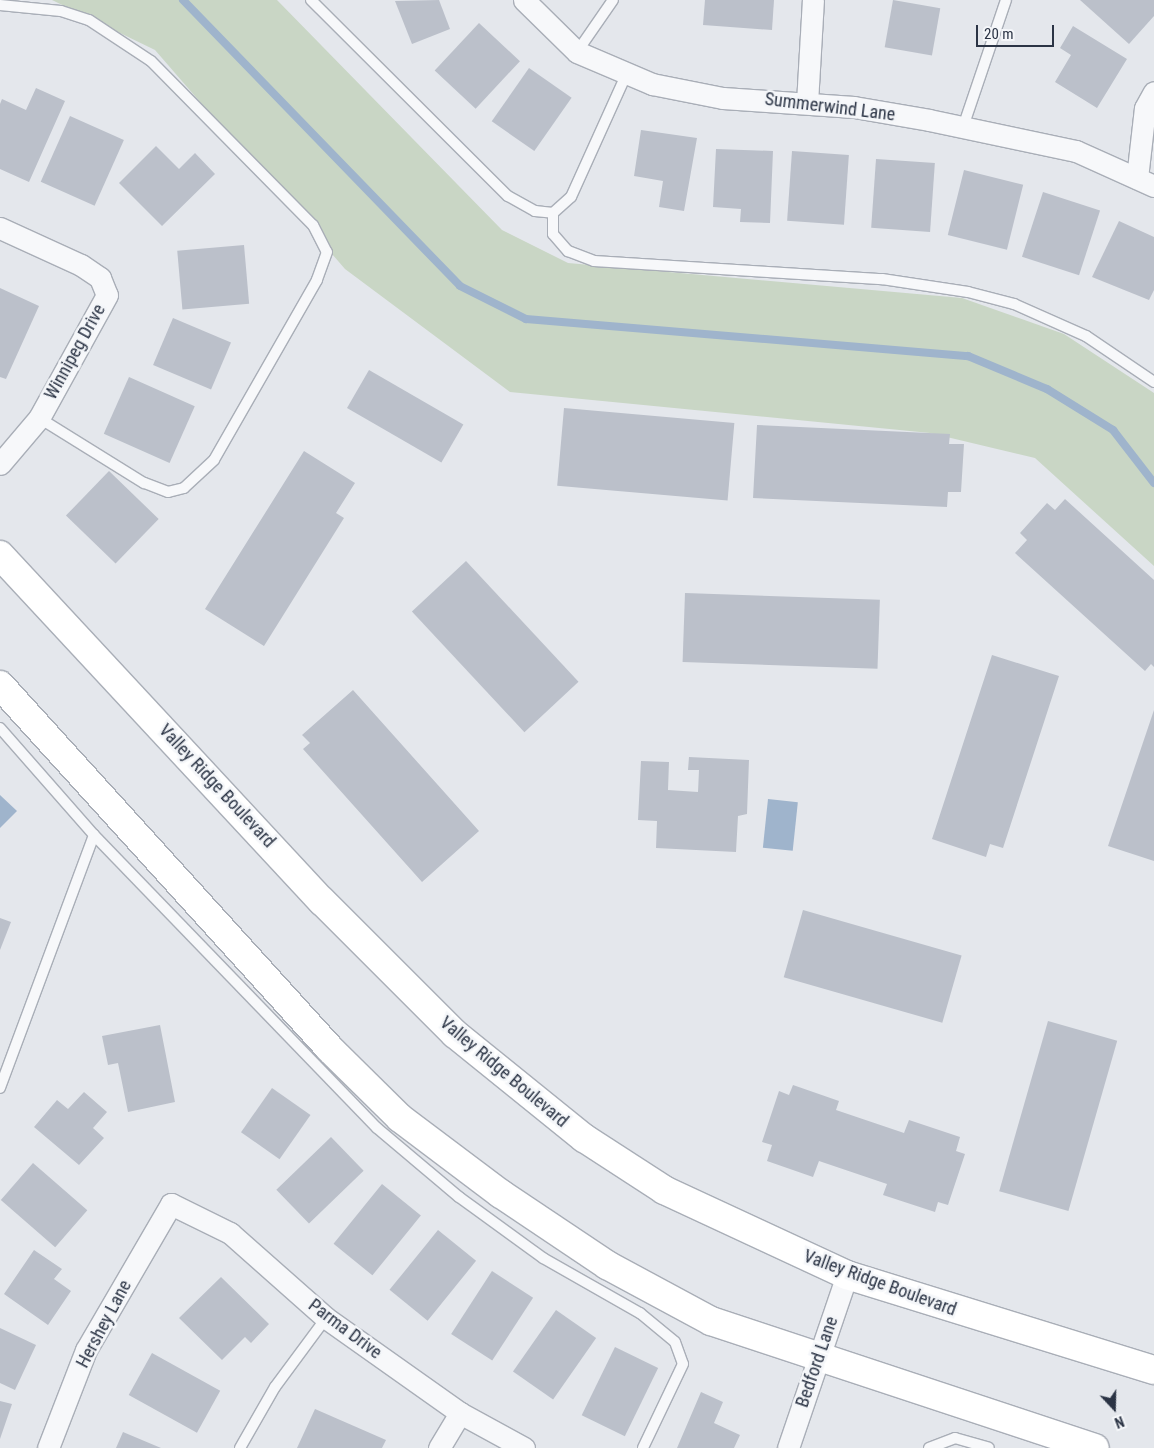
<!DOCTYPE html>
<html>
<head>
<meta charset="utf-8">
<style>
  body { margin:0 }
  #map { position:relative; width:1154px; height:1448px; overflow:hidden; background:#e4e7ec; font-family:"Roboto Condensed",sans-serif }
  div>[style] { position:absolute }
  .green>* { inset:0; background:#c9d6c5 }
  .water>* { inset:0; background:#9fb4cc; transform-origin:0 0 }
  .stream>* { height:8px; margin:-4px; padding:0 4px; transform-origin:4px; border-radius:4px; background:#9fb4cc }
  .building>* { inset:0; background:#bbc0ca; transform-origin:0 0 }
  .roads { filter:drop-shadow(1px 0 #a9aeb7) drop-shadow(-1px 0 #a9aeb7) drop-shadow(0 1px #a9aeb7) drop-shadow(0 -1px #a9aeb7) }
  .lane>* { height:10px; margin:-5px; padding:0 5px; transform-origin:5px; border-radius:5px; background:#f7f8fa }
  .street>* { height:21px; margin:-10.5px; padding:0 10.5px; transform-origin:10.5px; border-radius:10.5px; background:#f7f8fa }
  .secondary>* { height:28px; margin:-14px; padding:0 14px; transform-origin:14px; border-radius:14px; background:#fff }
  span { translate:-50% -50%; white-space:nowrap; text-align:center; line-height:1.15; -webkit-text-stroke:5px #f4f6f9; paint-order:stroke }
  .street-label { font-size:18px; color:#2b3445 }
  .north { position:absolute; left:1089px; top:1383px; width:50px; height:50px; -webkit-text-stroke:4px #f4f6f9; paint-order:stroke; rotate:159deg; font-size:14px; font-weight:700; line-height:20px; text-align:center; color:#2b3445 }
  .north::after { content:''; display:block; margin:auto; width:18px; height:22px; background:#2b3445; clip-path:polygon(50% 0,100% 100%,50% 72%,0 100%) }
  .scale { position:absolute; left:976px; top:25px; width:78px; height:22px; box-sizing:border-box; border:2px solid #2b3445; border-top:0; padding-left:6px; font-size:15px; line-height:18px; white-space:nowrap; color:#2b3445; -webkit-text-stroke:4px #f4f6f9; paint-order:stroke }
</style>
</head>
<body>
<div id="map">
  <div class="green">
    <i style="clip-path:polygon(52px 0,277px 0,502px 230px,568px 263px,962px 298px,1064px 334px,1154px 393px,1154px 566px,1035px 458px,930px 433px,510px 392px,345px 269px,155px 50px)"></i>
  </div>
  <div class="water">
    <i style="clip-path:polygon(0 795px,17px 811px,0 828px)"></i>
    <i style="left:768px;top:799px;width:30px;height:49px;rotate:6deg"></i>
  </div>
  <div class="stream">
    <i style="left:183px;top:0;width:398px;rotate:45.9deg"></i>
    <i style="left:460px;top:286px;width:74px;rotate:26.6deg"></i>
    <i style="left:526px;top:319px;width:444px;rotate:4.8deg"></i>
    <i style="left:968px;top:356px;width:86px;rotate:22.7deg"></i>
    <i style="left:1047px;top:389px;width:78px;rotate:31.8deg"></i>
    <i style="left:1113px;top:430px;width:67px;rotate:52.3deg"></i>
  </div>
  <div class="building">
    <i style="clip-path:polygon(439px 0,450px 29px,412px 44px,395px 1px)"></i>
    <i style="clip-path:polygon(705px 0,774px 0,772px 30px,703px 25px)"></i>
    <i style="left:893px;top:0;width:48px;height:48px;rotate:10deg"></i>
    <i style="clip-path:polygon(1080px 0,1154px 0,1154px 16px,1129px 44px)"></i>
    <i style="left:479px;top:23px;width:56px;height:65px;rotate:43deg"></i>
    <i style="clip-path:polygon(1073px 26px,1127px 59px,1097px 108px,1055px 82px,1071px 55px,1060px 48px)"></i>
    <i style="left:529px;top:68px;width:52px;height:65px;rotate:35deg"></i>
    <i style="clip-path:polygon(36px 88px,65px 101px,29px 182px,0 169px,0 104px,2px 99px,26px 110px)"></i>
    <i style="left:70px;top:116px;width:59px;height:72px;rotate:24deg"></i>
    <i style="clip-path:polygon(641px 130px,697px 138px,684px 211px,659px 207px,663px 181px,634px 176px)"></i>
    <i style="clip-path:polygon(156px 146px,179px 169px,195px 153px,215px 174px,162px 226px,119px 183px)"></i>
    <i style="clip-path:polygon(716px 149px,773px 151px,770px 223px,740px 222px,741px 209px,713px 207px)"></i>
    <i style="left:792px;top:151px;width:57px;height:70px;rotate:4deg"></i>
    <i style="left:876px;top:159px;width:59px;height:69px;rotate:4deg"></i>
    <i style="left:964px;top:170px;width:61px;height:67px;rotate:14deg"></i>
    <i style="left:1043px;top:192px;width:60px;height:68px;rotate:18deg"></i>
    <i style="clip-path:polygon(1119px 221px,1154px 237px,1154px 290px,1149px 300px,1092px 277px)"></i>
    <i style="left:244px;top:245px;width:59px;height:67px;rotate:85deg"></i>
    <i style="clip-path:polygon(0 288px,39px 306px,6px 379px,0 377px)"></i>
    <i style="left:173px;top:318px;width:63px;height:51px;rotate:23deg"></i>
    <i style="left:369px;top:370px;width:109px;height:44px;rotate:30deg"></i>
    <i style="left:129px;top:377px;width:72px;height:62px;rotate:24deg"></i>
    <i style="left:564px;top:408px;width:171px;height:78px;rotate:5deg"></i>
    <i style="clip-path:polygon(757px 425px,950px 434px,949px 444px,964px 444px,961px 492px,948px 492px,947px 507px,753px 498px)"></i>
    <i style="clip-path:polygon(304px 451px,355px 483px,336px 513px,344px 518px,264px 646px,205px 609px)"></i>
    <i style="left:109px;top:471px;width:69px;height:62px;rotate:44deg"></i>
    <i style="clip-path:polygon(1065px 499px,1154px 580px,1154px 667px,1151px 664px,1145px 671px,1015px 553px,1027px 540px,1020px 533px,1047px 503px,1055px 510px)"></i>
    <i style="left:466px;top:561px;width:165px;height:74px;rotate:47deg"></i>
    <i style="left:685px;top:593px;width:195px;height:69px;rotate:2deg"></i>
    <i style="clip-path:polygon(992px 655px,1059px 676px,1003px 848px,990px 844px,986px 857px,932px 839px)"></i>
    <i style="clip-path:polygon(353px 690px,479px 831px,422px 882px,303px 749px,310px 743px,302px 735px)"></i>
    <i style="clip-path:polygon(1154px 710px,1154px 861px,1108px 846px)"></i>
    <i style="clip-path:polygon(689px 757px,749px 760px,747px 814px,738px 816px,736px 852px,656px 848px,657px 821px,638px 820px,641px 761px,669px 762px,668px 790px,698px 792px,699px 770px,688px 770px)"></i>
    <i style="left:803px;top:910px;width:165px;height:70px;rotate:16deg"></i>
    <i style="clip-path:polygon(0 918px,11px 922px,0 950px)"></i>
    <i style="left:1048px;top:1021px;width:72px;height:177px;rotate:16deg"></i>
    <i style="clip-path:polygon(160px 1025px,175px 1102px,128px 1112px,118px 1063px,108px 1065px,102px 1036px)"></i>
    <i style="clip-path:polygon(793px 1085px,839px 1101px,836px 1110px,904px 1133px,909px 1120px,960px 1137px,956px 1151px,965px 1154px,948px 1205px,938px 1202px,935px 1212px,883px 1195px,887px 1184px,819px 1161px,813px 1177px,767px 1161px,772px 1145px,762px 1142px,779px 1091px,789px 1095px)"></i>
    <i style="left:272px;top:1088px;width:47px;height:54px;rotate:35deg"></i>
    <i style="clip-path:polygon(84px 1092px,107px 1112px,93px 1128px,104px 1138px,79px 1165px,34px 1127px,57px 1100px,68px 1109px)"></i>
    <i style="left:331px;top:1137px;width:47px;height:76px;rotate:46deg"></i>
    <i style="left:33px;top:1163px;width:72px;height:49px;rotate:41deg"></i>
    <i style="left:382px;top:1184px;width:50px;height:77px;rotate:39deg"></i>
    <i style="left:438px;top:1230px;width:49px;height:77px;rotate:39deg"></i>
    <i style="clip-path:polygon(34px 1250px,62px 1269px,54px 1279px,71px 1291px,48px 1325px,4px 1294px)"></i>
    <i style="left:492px;top:1271px;width:49px;height:75px;rotate:33deg"></i>
    <i style="clip-path:polygon(221px 1277px,269px 1324px,251px 1343px,245px 1337px,222px 1360px,179px 1318px)"></i>
    <i style="left:556px;top:1310px;width:49px;height:75px;rotate:35deg"></i>
    <i style="clip-path:polygon(0 1328px,36px 1345px,15px 1390px,0 1383px)"></i>
    <i style="left:615px;top:1347px;width:48px;height:76px;rotate:26deg"></i>
    <i style="left:152px;top:1353px;width:78px;height:48px;rotate:29deg"></i>
    <i style="clip-path:polygon(701px 1392px,723px 1402px,714px 1423px,740px 1435px,734px 1448px,677px 1448px)"></i>
    <i style="clip-path:polygon(0 1401px,12px 1404px,0 1439px)"></i>
    <i style="clip-path:polygon(315px 1409px,386px 1440px,382px 1448px,297px 1448px)"></i>
    <i style="clip-path:polygon(123px 1432px,161px 1448px,116px 1448px)"></i>
  </div>
  <div class="roads">
    <div class="lane">
      <i style="left:311px;top:0;width:278px;rotate:44.9deg"></i>
      <i style="left:508px;top:196px;width:31px;rotate:29deg"></i>
      <i style="left:535px;top:211px;width:18px;rotate:6deg"></i>
      <i style="left:553px;top:213px;width:24px;rotate:-42deg"></i>
      <i style="left:571px;top:197px;width:136px;rotate:-65.7deg"></i>
      <i style="left:0;top:5px;width:61px;rotate:5.6deg"></i>
      <i style="left:61px;top:11px;width:29px;rotate:18deg"></i>
      <i style="left:89px;top:20px;width:74px;rotate:33.5deg"></i>
      <i style="left:151px;top:61px;width:231px;rotate:45.4deg"></i>
      <i style="left:313px;top:225px;width:30px;rotate:63deg"></i>
      <i style="left:327px;top:252px;width:30px;rotate:110deg"></i>
      <i style="left:317px;top:280px;width:207px;rotate:119.8deg"></i>
      <i style="left:214px;top:460px;width:41px;rotate:137deg"></i>
      <i style="left:184px;top:488px;width:16px;rotate:166deg"></i>
      <i style="left:168px;top:492px;width:26px;rotate:-159deg"></i>
      <i style="left:144px;top:483px;width:123px;rotate:-148.2deg"></i>
      <i style="left:577px;top:52px;width:63px;rotate:-55.3deg"></i>
      <i style="left:963px;top:127px;width:134px;rotate:-71.3deg"></i>
      <i style="left:553px;top:213px;width:21px;rotate:90deg"></i>
      <i style="left:553px;top:234px;width:23px;rotate:49deg"></i>
      <i style="left:568px;top:251px;width:28px;rotate:21deg"></i>
      <i style="left:594px;top:261px;width:289px;rotate:3.6deg"></i>
      <i style="left:882px;top:279px;width:87px;rotate:8.6deg"></i>
      <i style="left:968px;top:292px;width:48px;rotate:14.6deg"></i>
      <i style="left:1014px;top:304px;width:79px;rotate:24deg"></i>
      <i style="left:1086px;top:336px;width:82px;rotate:34.1deg"></i>
      <i style="left:0;top:728px;width:142px;rotate:48.7deg"></i>
      <i style="left:94px;top:835px;width:270px;rotate:110.4deg"></i>
      <i style="left:94px;top:835px;width:407px;rotate:46deg"></i>
      <i style="left:377px;top:1128px;width:107px;rotate:40.1deg"></i>
      <i style="left:459px;top:1197px;width:104px;rotate:36deg"></i>
      <i style="left:543px;top:1258px;width:112px;rotate:29.6deg"></i>
      <i style="left:640px;top:1313px;width:45px;rotate:39.6deg"></i>
      <i style="left:675px;top:1342px;width:23px;rotate:70deg"></i>
      <i style="left:683px;top:1364px;width:93px;rotate:115.5deg"></i>
      <i style="left:240px;top:1448px;width:70px;rotate:-60.2deg"></i>
      <i style="left:275px;top:1387px;width:86px;rotate:-53.5deg"></i>
      <i style="left:929px;top:1448px;width:28px;rotate:-21deg"></i>
      <i style="left:955px;top:1438px;width:35px;rotate:16deg"></i>
    </div>
    <div class="street">
      <i style="left:524px;top:0;width:74px;rotate:44.5deg"></i>
      <i style="left:577px;top:52px;width:82px;rotate:23.1deg"></i>
      <i style="left:652px;top:84px;width:72px;rotate:11.2deg"></i>
      <i style="left:723px;top:98px;width:131px;rotate:3.9deg"></i>
      <i style="left:854px;top:107px;width:76px;rotate:9.8deg"></i>
      <i style="left:929px;top:120px;width:150px;rotate:11.9deg"></i>
      <i style="left:1076px;top:151px;width:85px;rotate:24.2deg"></i>
      <i style="left:807px;top:103px;width:103px;rotate:-86.7deg"></i>
      <i style="left:1137px;top:178px;width:70px;rotate:-83.5deg"></i>
      <i style="left:1145px;top:108px;width:18px;rotate:-61deg"></i>
      <i style="left:0;top:228px;width:89px;rotate:24.6deg"></i>
      <i style="left:81px;top:265px;width:23px;rotate:34deg"></i>
      <i style="left:100px;top:278px;width:18px;rotate:68deg"></i>
      <i style="left:107px;top:295px;width:141px;rotate:118.9deg"></i>
      <i style="left:39px;top:418px;width:60px;rotate:130.3deg"></i>
      <i style="left:48px;top:1448px;width:105px;rotate:-68.8deg"></i>
      <i style="left:86px;top:1350px;width:169px;rotate:-59.8deg"></i>
      <i style="left:171px;top:1204px;width:66px;rotate:26.2deg"></i>
      <i style="left:230px;top:1233px;width:128px;rotate:41.5deg"></i>
      <i style="left:326px;top:1318px;width:164px;rotate:35.3deg"></i>
      <i style="left:460px;top:1413px;width:73px;rotate:28.7deg"></i>
      <i style="left:439px;top:1448px;width:41px;rotate:-59deg"></i>
      <i style="left:788px;top:1448px;width:183px;rotate:-71.2deg"></i>
    </div>
    <div class="secondary">
      <i style="left:0;top:555px;width:473px;rotate:47.1deg"></i>
      <i style="left:322px;top:901px;width:188px;rotate:45deg"></i>
      <i style="left:455px;top:1034px;width:166px;rotate:38.9deg"></i>
      <i style="left:584px;top:1138px;width:95px;rotate:33deg"></i>
      <i style="left:664px;top:1190px;width:202px;rotate:24.9deg"></i>
      <i style="left:847px;top:1275px;width:321px;rotate:17.2deg"></i>
      <i style="left:0;top:685px;width:491px;rotate:47.8deg"></i>
      <i style="left:330px;top:1049px;width:98px;rotate:44.6deg"></i>
      <i style="left:400px;top:1118px;width:126px;rotate:37deg"></i>
      <i style="left:501px;top:1194px;width:128px;rotate:33.8deg"></i>
      <i style="left:607px;top:1265px;width:118px;rotate:28.3deg"></i>
      <i style="left:711px;top:1321px;width:404px;rotate:18.3deg"></i>
    </div>
  </div>
  <div class="street-label">
    <span style="left:830px;top:107px;rotate:7deg">Summerwind Lane</span>
    <span style="left:75px;top:352px;rotate:-61deg">Winnipeg Drive</span>
    <span style="left:217px;top:786px;rotate:47deg">Valley Ridge Boulevard</span>
    <span style="left:504px;top:1072px;rotate:40deg">Valley Ridge Boulevard</span>
    <span style="left:880px;top:1283px;rotate:20deg">Valley Ridge Boulevard</span>
    <span style="left:104px;top:1324px;rotate:-62deg">Hershey Lane</span>
    <span style="left:345px;top:1329px;rotate:37deg">Parma Drive</span>
    <span style="left:817px;top:1362px;rotate:-71deg">Bedford Lane</span>
  </div>
  <div class="north">N</div>
  <div class="scale">20 m</div>
</div>
</body>
</html>
